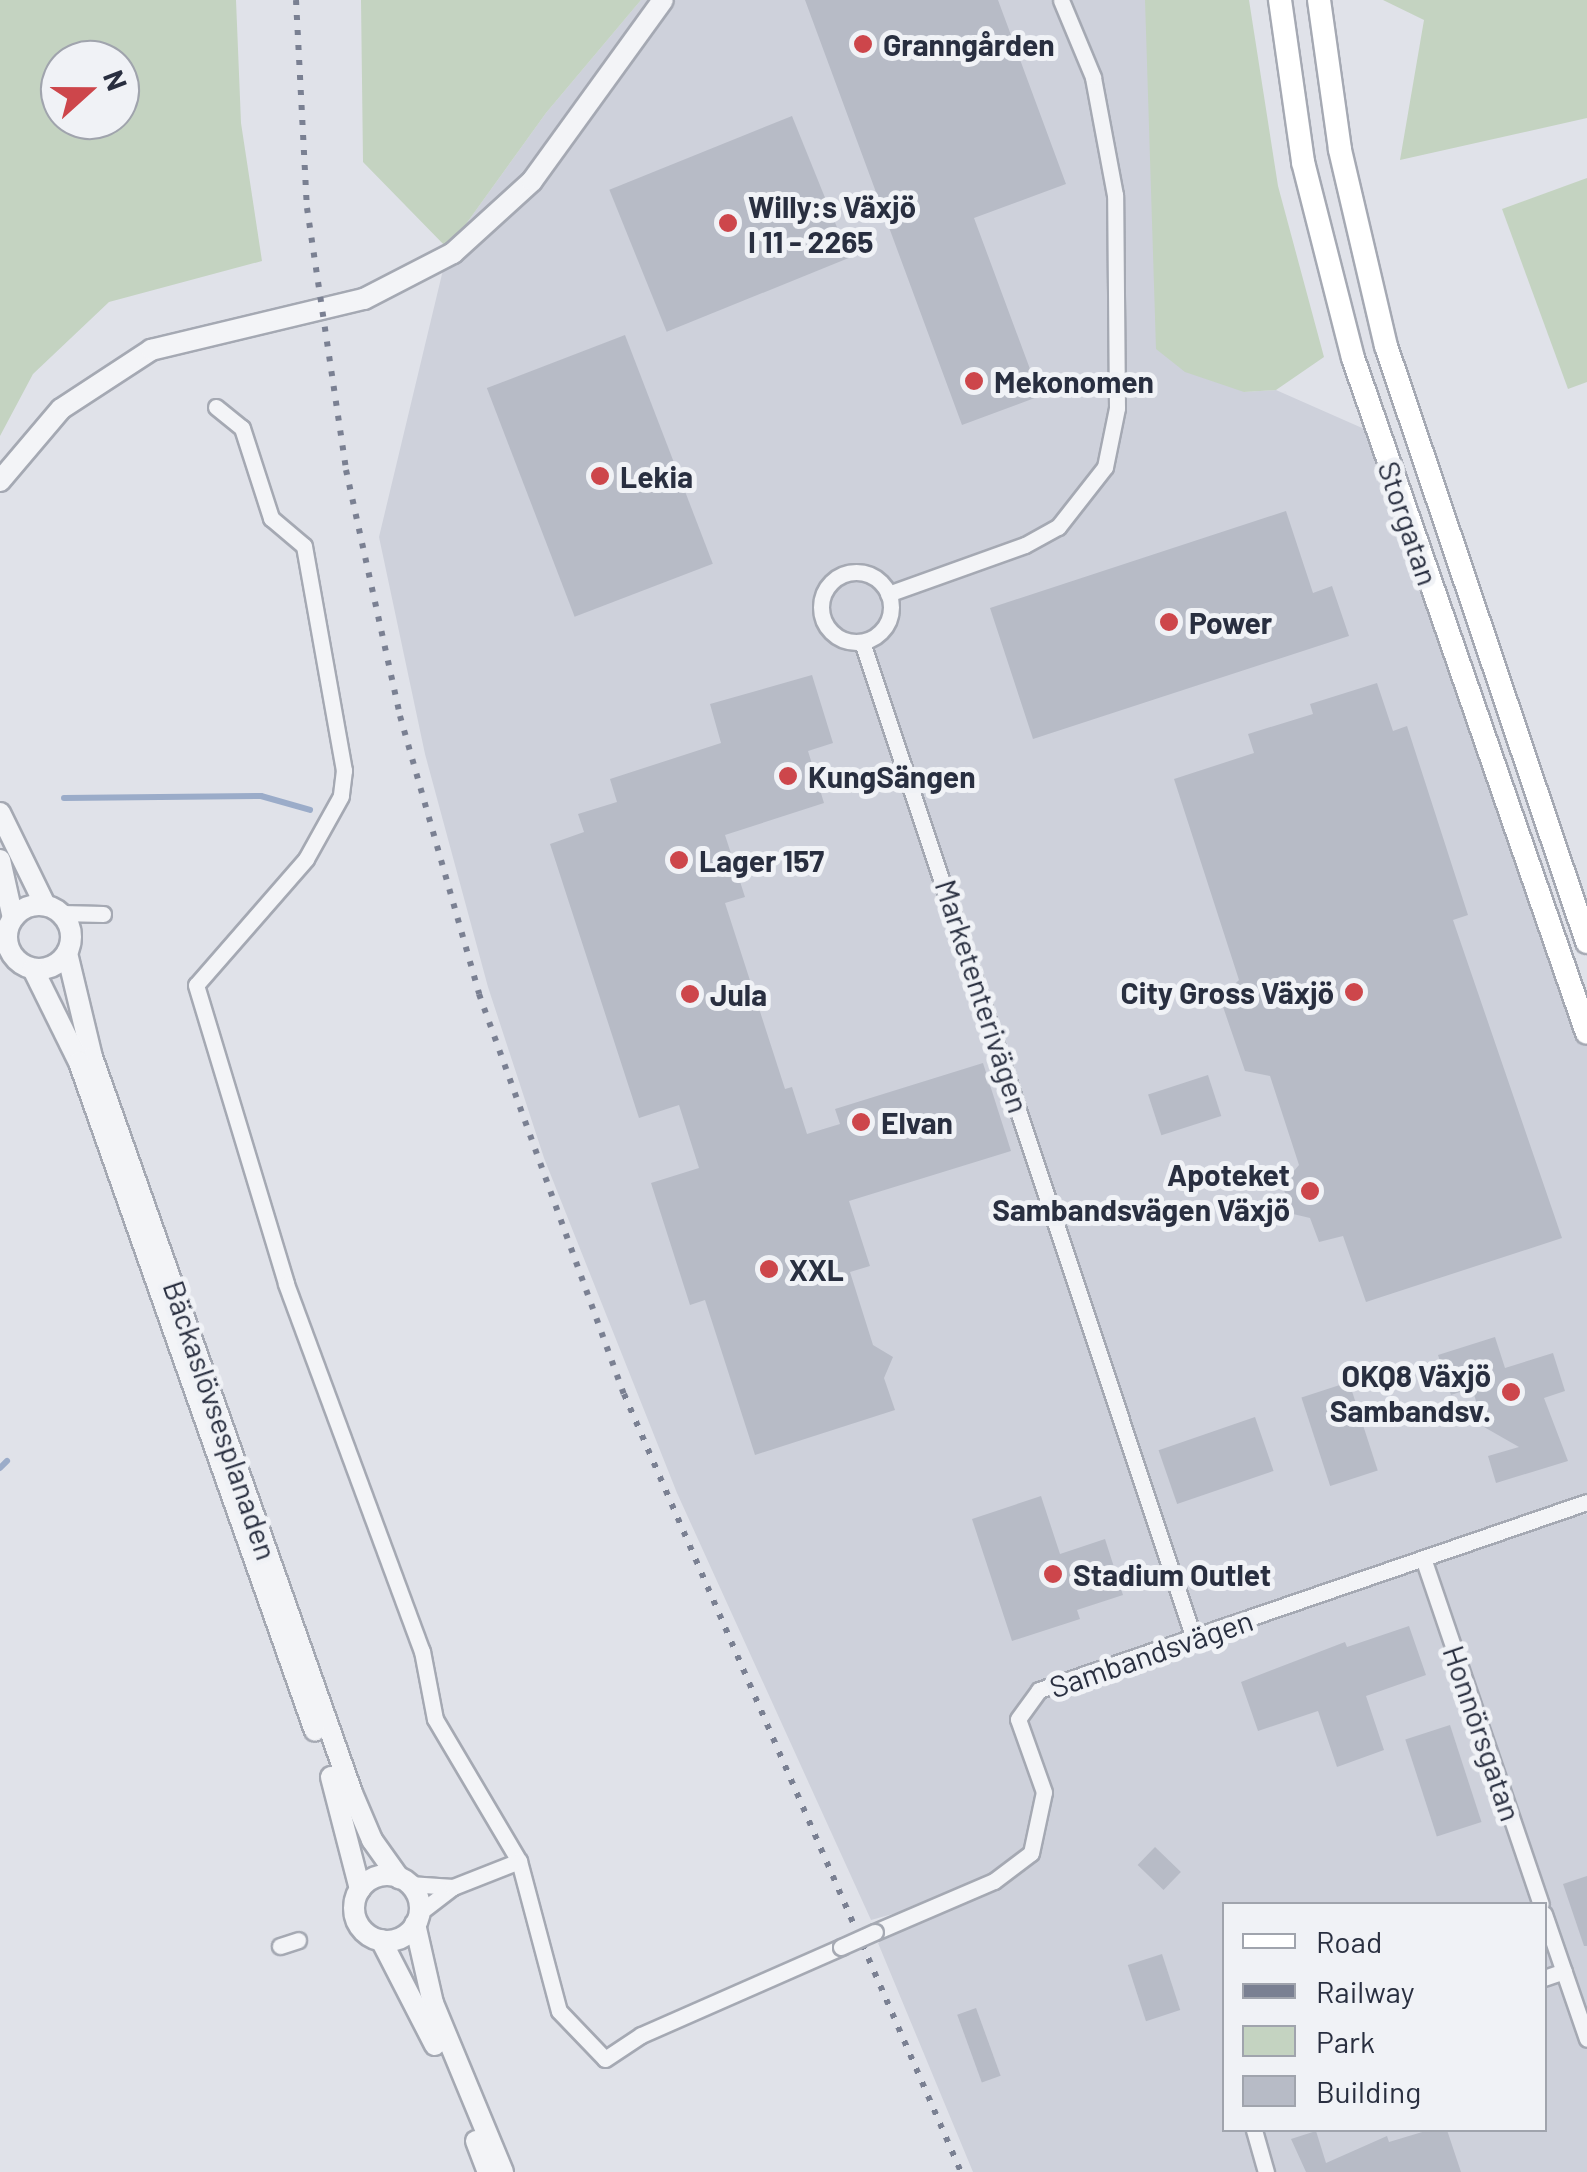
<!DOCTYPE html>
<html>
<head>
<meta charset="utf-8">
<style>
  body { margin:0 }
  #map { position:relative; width:1587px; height:2172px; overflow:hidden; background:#e0e2e9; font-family:Barlow,sans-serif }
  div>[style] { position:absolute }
  .built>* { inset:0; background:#ced1db }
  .green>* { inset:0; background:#c4d3c1 }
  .stream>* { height:6px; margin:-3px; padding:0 3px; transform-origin:3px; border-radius:3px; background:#9bacc9 }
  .building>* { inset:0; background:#b7bbc6; transform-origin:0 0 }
  .roads { filter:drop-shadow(2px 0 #a5a9b3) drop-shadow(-2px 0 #a5a9b3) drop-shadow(0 2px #a5a9b3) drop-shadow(0 -2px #a5a9b3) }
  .minor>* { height:15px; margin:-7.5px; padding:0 7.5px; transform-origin:7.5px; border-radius:7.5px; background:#f3f4f7 }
  .minor>.ring { margin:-7.5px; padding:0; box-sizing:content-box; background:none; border:15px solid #f3f4f7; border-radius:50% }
  .tertiary>* { height:20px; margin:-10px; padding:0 10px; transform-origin:10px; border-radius:10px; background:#f3f4f7 }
  .tertiary>.ring { margin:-10px; padding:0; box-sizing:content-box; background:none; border:20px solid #f3f4f7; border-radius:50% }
  .secondary>* { height:22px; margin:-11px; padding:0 11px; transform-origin:11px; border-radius:11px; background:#fff }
  .rail>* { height:6px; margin-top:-3px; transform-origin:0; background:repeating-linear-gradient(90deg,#7a8092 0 5px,transparent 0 15px) }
  .bridges { filter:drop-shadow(2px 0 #a5a9b3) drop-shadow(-2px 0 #a5a9b3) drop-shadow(0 2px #a5a9b3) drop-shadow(0 -2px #a5a9b3) }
  .minor-bridge>* { height:15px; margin:-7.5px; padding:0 7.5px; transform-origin:7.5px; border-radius:7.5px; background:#f3f4f7 }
  .dots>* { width:28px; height:28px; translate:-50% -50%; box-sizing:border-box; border:5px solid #f0f2f6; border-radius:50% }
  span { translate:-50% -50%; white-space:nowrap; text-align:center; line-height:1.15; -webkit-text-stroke:10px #f0f2f6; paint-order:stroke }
  .poi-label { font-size:30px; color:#292f40; font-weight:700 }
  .left { translate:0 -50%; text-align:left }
  .right { translate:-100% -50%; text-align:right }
  .street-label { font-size:30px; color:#292f40 }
  .legend { position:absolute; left:1222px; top:1902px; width:325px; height:230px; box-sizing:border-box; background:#f0f2f6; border:2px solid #a0a4ad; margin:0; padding:12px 18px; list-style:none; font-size:30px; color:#292f40 }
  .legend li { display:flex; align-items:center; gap:20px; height:50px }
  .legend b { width:50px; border:2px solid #a0a4ad }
  .north { position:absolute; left:40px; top:40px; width:100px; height:100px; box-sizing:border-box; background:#f0f2f6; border:2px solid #a0a4ad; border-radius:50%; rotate:69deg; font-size:28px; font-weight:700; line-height:40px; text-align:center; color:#292f40 }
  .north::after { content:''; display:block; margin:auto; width:35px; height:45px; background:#cd464b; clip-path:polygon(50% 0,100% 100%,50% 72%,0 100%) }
</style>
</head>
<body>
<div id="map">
  <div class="built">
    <i style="clip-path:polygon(evenodd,641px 0,1147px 0,1244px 392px,1276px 390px,1378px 435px,1587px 1032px,1587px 1502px,1546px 1521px,1587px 1514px,1587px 2172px,973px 2172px,878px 1943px,957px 1896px,871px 1920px,677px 1493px,544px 1158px,488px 987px,425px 754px,379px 537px,448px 249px,546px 113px,641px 0,1224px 1904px,1544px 1904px,1544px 2130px,1224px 2130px,1224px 1904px)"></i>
  </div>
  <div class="green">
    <i style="clip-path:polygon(evenodd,0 0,236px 0,241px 123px,262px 261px,109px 302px,33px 374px,0 436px,0 0,60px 60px,120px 60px,120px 120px,60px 120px,60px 60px)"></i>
    <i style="clip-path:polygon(361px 0,641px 0,546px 113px,448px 249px,363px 162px)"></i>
    <i style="clip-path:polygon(1145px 0,1249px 0,1278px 186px,1324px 357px,1276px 390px,1244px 392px,1185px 372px,1156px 349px)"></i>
    <i style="clip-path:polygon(1383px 0,1587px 0,1587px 118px,1400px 160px,1424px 20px)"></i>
    <i style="clip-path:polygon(1587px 178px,1587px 382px,1568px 389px,1502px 209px)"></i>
  </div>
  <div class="stream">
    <i style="left:64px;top:798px;width:197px;rotate:-0.6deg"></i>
    <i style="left:261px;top:796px;width:51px;rotate:15.9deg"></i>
    <i style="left:0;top:1468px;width:10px;rotate:-45deg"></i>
  </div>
  <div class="building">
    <i style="clip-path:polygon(805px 0,998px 0,1066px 184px,974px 218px,1040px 396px,962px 425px)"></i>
    <i style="left:792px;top:116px;width:153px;height:197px;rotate:68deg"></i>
    <i style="left:625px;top:335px;width:245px;height:148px;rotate:69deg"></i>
    <i style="clip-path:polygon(1286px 511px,1313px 593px,1332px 586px,1349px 636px,1033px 739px,990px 608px)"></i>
    <i style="clip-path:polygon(812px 675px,833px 743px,808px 751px,824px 803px,725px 835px,745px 897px,725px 903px,785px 1089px,792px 1087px,807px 1134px,840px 1124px,835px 1109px,983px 1063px,1011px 1151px,849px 1201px,870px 1266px,850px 1272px,873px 1345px,893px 1357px,884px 1378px,895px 1410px,755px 1455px,705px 1300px,690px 1305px,651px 1183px,699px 1168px,679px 1105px,639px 1118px,550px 844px,584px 832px,578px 814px,617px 802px,610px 779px,721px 743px,710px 704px)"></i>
    <i style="clip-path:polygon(1377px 683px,1393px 731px,1407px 726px,1468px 915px,1453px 920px,1562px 1238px,1366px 1302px,1343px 1236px,1319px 1242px,1310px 1218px,1293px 1214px,1282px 1185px,1299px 1165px,1270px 1076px,1245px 1071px,1220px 998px,1239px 980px,1174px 779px,1254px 753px,1248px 734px,1313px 714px,1310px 704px)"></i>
    <i style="left:1208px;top:1075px;width:43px;height:63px;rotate:72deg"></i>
    <i style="clip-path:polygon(1495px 1337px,1505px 1368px,1553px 1353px,1565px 1391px,1544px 1398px,1568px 1461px,1496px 1483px,1488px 1456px,1519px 1447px,1484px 1427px,1472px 1388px,1451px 1395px,1438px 1355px)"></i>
    <i style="left:1349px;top:1382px;width:93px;height:50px;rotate:72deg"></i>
    <i style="left:1255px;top:1417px;width:57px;height:102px;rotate:71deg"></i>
    <i style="clip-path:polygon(1041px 1496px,1060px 1554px,1105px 1539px,1123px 1595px,1077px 1610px,1080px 1619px,1012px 1641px,972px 1519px)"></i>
    <i style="clip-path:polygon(1409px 1626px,1426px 1675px,1366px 1696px,1384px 1750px,1337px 1767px,1318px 1711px,1258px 1731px,1241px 1682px,1345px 1642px,1347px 1647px)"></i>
    <i style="left:1450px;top:1725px;width:102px;height:47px;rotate:72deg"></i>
    <i style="left:1155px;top:1847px;width:36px;height:25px;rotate:44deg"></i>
    <i style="clip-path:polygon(1587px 1876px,1587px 1946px,1584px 1946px,1563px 1884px)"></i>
    <i style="left:1162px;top:1954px;width:59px;height:36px;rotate:72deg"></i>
    <i style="left:976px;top:2008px;width:72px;height:20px;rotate:70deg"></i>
    <i style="clip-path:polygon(1429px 2130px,1447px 2130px,1461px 2172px,1306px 2172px,1291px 2139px,1316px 2131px,1326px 2163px,1387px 2136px,1389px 2142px)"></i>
  </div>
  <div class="roads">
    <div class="minor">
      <i style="left:216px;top:407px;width:33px;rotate:39deg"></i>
      <i style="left:242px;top:428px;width:95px;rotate:72.1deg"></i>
      <i style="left:271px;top:518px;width:43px;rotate:40.3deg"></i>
      <i style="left:304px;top:546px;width:228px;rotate:79.9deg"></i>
      <i style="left:344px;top:770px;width:26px;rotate:97deg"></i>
      <i style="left:341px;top:796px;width:72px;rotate:119.1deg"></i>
      <i style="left:306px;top:859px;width:167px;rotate:131.1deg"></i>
      <i style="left:196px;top:985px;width:312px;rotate:73.2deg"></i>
      <i style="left:286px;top:1284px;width:391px;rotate:69.7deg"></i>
      <i style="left:422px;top:1651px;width:69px;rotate:79.2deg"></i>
      <i style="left:435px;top:1719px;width:165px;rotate:59.4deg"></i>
      <i style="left:519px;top:1861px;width:155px;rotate:75.1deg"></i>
      <i style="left:559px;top:2011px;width:66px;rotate:46.2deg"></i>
      <i style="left:605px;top:2059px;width:43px;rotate:-33.7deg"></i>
      <i style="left:641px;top:2035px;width:219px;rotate:-23.7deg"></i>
      <i class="ring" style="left:821px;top:572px;width:55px;height:55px"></i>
      <i style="left:888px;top:594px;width:145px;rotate:-19.7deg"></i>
      <i style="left:1025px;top:545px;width:38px;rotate:-29deg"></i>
      <i style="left:1058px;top:527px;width:76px;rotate:-51.9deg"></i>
      <i style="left:1105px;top:467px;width:60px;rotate:-78.5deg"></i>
      <i style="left:1117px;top:408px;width:213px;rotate:-90.5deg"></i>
      <i style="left:1115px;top:195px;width:120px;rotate:-100.6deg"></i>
      <i style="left:1093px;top:77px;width:83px;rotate:-112.6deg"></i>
      <i style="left:862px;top:642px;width:1048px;rotate:71.58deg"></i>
      <i style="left:61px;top:913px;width:42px;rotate:1.4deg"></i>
      <i style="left:1424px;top:1561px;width:362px;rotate:71.2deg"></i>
      <i style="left:409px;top:1884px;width:44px;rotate:3.9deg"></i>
      <i style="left:419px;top:1913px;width:43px;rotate:-37.4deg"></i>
      <i style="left:453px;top:1887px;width:71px;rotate:-21.5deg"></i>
      <i style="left:1544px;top:1914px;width:132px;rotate:71deg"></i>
      <i style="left:875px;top:1932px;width:129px;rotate:-23.2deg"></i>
      <i style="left:994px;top:1881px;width:46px;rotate:-37.1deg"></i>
      <i style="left:1031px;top:1853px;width:62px;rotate:-78deg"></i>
      <i style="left:1044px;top:1792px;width:77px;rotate:-109.6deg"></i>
      <i style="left:1018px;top:1719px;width:36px;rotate:-54deg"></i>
      <i style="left:1039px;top:1690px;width:579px;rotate:-18.94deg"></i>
      <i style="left:280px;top:1946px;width:19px;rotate:-18deg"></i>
      <i style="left:1544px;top:1978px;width:21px;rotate:-19deg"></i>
      <i style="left:1254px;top:2130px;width:44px;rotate:74.1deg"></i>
    </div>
    <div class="tertiary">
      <i style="left:0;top:481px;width:94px;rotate:-49.7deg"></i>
      <i style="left:61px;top:409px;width:108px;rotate:-33.2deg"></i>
      <i style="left:151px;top:350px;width:219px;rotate:-13.5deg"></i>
      <i style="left:364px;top:299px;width:100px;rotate:-27.3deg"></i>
      <i style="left:453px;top:253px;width:107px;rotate:-42.3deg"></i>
      <i style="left:532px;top:181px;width:223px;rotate:-54.1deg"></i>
      <i style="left:0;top:813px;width:102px;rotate:63.9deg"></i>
      <i style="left:0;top:860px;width:59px;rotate:77.4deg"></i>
      <i class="ring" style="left:7px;top:905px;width:44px;height:44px"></i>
      <i style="left:67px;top:953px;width:107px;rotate:76.5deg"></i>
      <i style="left:92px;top:1057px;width:781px;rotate:70.54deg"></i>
      <i style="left:352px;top:1793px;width:51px;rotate:66.9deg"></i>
      <i style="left:372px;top:1840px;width:47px;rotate:54.6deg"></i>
      <i style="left:33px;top:969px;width:104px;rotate:63.7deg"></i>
      <i style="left:79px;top:1062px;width:709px;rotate:70.57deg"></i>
      <i style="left:331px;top:1777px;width:116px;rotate:75.5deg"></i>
      <i class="ring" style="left:354px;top:1875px;width:46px;height:46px"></i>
      <i style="left:415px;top:1924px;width:81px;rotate:77.2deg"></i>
      <i style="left:433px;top:2003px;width:183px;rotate:67.5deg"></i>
      <i style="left:381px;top:1940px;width:118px;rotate:62.8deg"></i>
      <i style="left:476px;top:2141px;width:33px;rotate:69deg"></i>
    </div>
    <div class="secondary">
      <i style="left:1280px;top:0;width:164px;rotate:81.9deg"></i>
      <i style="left:1303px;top:162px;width:202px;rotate:75.7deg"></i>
      <i style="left:1353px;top:358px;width:714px;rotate:70.88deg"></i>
      <i style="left:1319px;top:0;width:151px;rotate:82deg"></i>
      <i style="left:1340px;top:150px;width:201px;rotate:76.8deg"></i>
      <i style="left:1386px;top:346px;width:629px;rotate:71.36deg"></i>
    </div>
  </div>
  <div class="rail">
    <i style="left:296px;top:0;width:208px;rotate:87deg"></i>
    <i style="left:307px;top:208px;width:265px;rotate:81.5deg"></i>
    <i style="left:346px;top:470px;width:252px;rotate:77.6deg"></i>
    <i style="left:400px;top:716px;width:289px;rotate:74.1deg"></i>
    <i style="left:479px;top:994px;width:425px;rotate:70.1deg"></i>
    <i style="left:624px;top:1394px;width:848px;rotate:66.58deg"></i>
  </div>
  <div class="bridges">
    <div class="minor-bridge">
      <i style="left:841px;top:1947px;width:37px;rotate:-24deg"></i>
    </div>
  </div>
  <div class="dots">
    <i style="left:863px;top:44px;background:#cd464b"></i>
    <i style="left:728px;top:223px;background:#cd464b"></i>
    <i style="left:974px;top:381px;background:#cd464b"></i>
    <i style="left:600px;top:476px;background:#cd464b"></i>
    <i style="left:1169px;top:622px;background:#cd464b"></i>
    <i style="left:788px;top:776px;background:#cd464b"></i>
    <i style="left:679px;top:860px;background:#cd464b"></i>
    <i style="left:1354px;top:992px;background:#cd464b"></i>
    <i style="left:690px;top:994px;background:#cd464b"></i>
    <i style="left:861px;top:1122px;background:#cd464b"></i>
    <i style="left:1310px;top:1191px;background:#cd464b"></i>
    <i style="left:769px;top:1269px;background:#cd464b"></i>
    <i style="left:1511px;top:1392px;background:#cd464b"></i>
    <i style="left:1053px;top:1574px;background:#cd464b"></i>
  </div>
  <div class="poi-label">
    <span class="left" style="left:883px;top:44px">Granngården</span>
    <span class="left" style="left:748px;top:223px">Willy:s Växjö<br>I 11 - 2265</span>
    <span class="left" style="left:994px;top:381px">Mekonomen</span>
    <span class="left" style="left:620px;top:476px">Lekia</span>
    <span class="left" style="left:1189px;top:622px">Power</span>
    <span class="left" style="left:808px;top:776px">KungSängen</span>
    <span class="left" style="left:699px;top:860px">Lager 157</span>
    <span class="right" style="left:1334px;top:992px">City Gross Växjö</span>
    <span class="left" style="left:710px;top:994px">Jula</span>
    <span class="left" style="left:881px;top:1122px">Elvan</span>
    <span class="right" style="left:1290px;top:1191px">Apoteket<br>Sambandsvägen Växjö</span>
    <span class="left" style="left:789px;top:1269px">XXL</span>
    <span class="right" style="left:1491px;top:1392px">OKQ8 Växjö<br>Sambandsv.</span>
    <span class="left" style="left:1073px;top:1574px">Stadium Outlet</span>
  </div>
  <div class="street-label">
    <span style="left:1409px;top:523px;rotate:71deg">Storgatan</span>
    <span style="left:983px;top:996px;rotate:72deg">Marketenterivägen</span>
    <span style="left:221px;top:1420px;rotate:71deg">Bäckaslövsesplanaden</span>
    <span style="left:1151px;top:1653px;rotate:-19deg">Sambandsvägen</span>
    <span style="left:1483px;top:1733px;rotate:71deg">Honnörsgatan</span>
  </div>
  <ul class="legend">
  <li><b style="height:12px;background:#fff"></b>Road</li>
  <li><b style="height:12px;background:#7a8092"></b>Railway</li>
  <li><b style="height:28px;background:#c4d3c1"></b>Park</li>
  <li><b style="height:28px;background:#b7bbc6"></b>Building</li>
  </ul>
  <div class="north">N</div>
</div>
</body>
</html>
